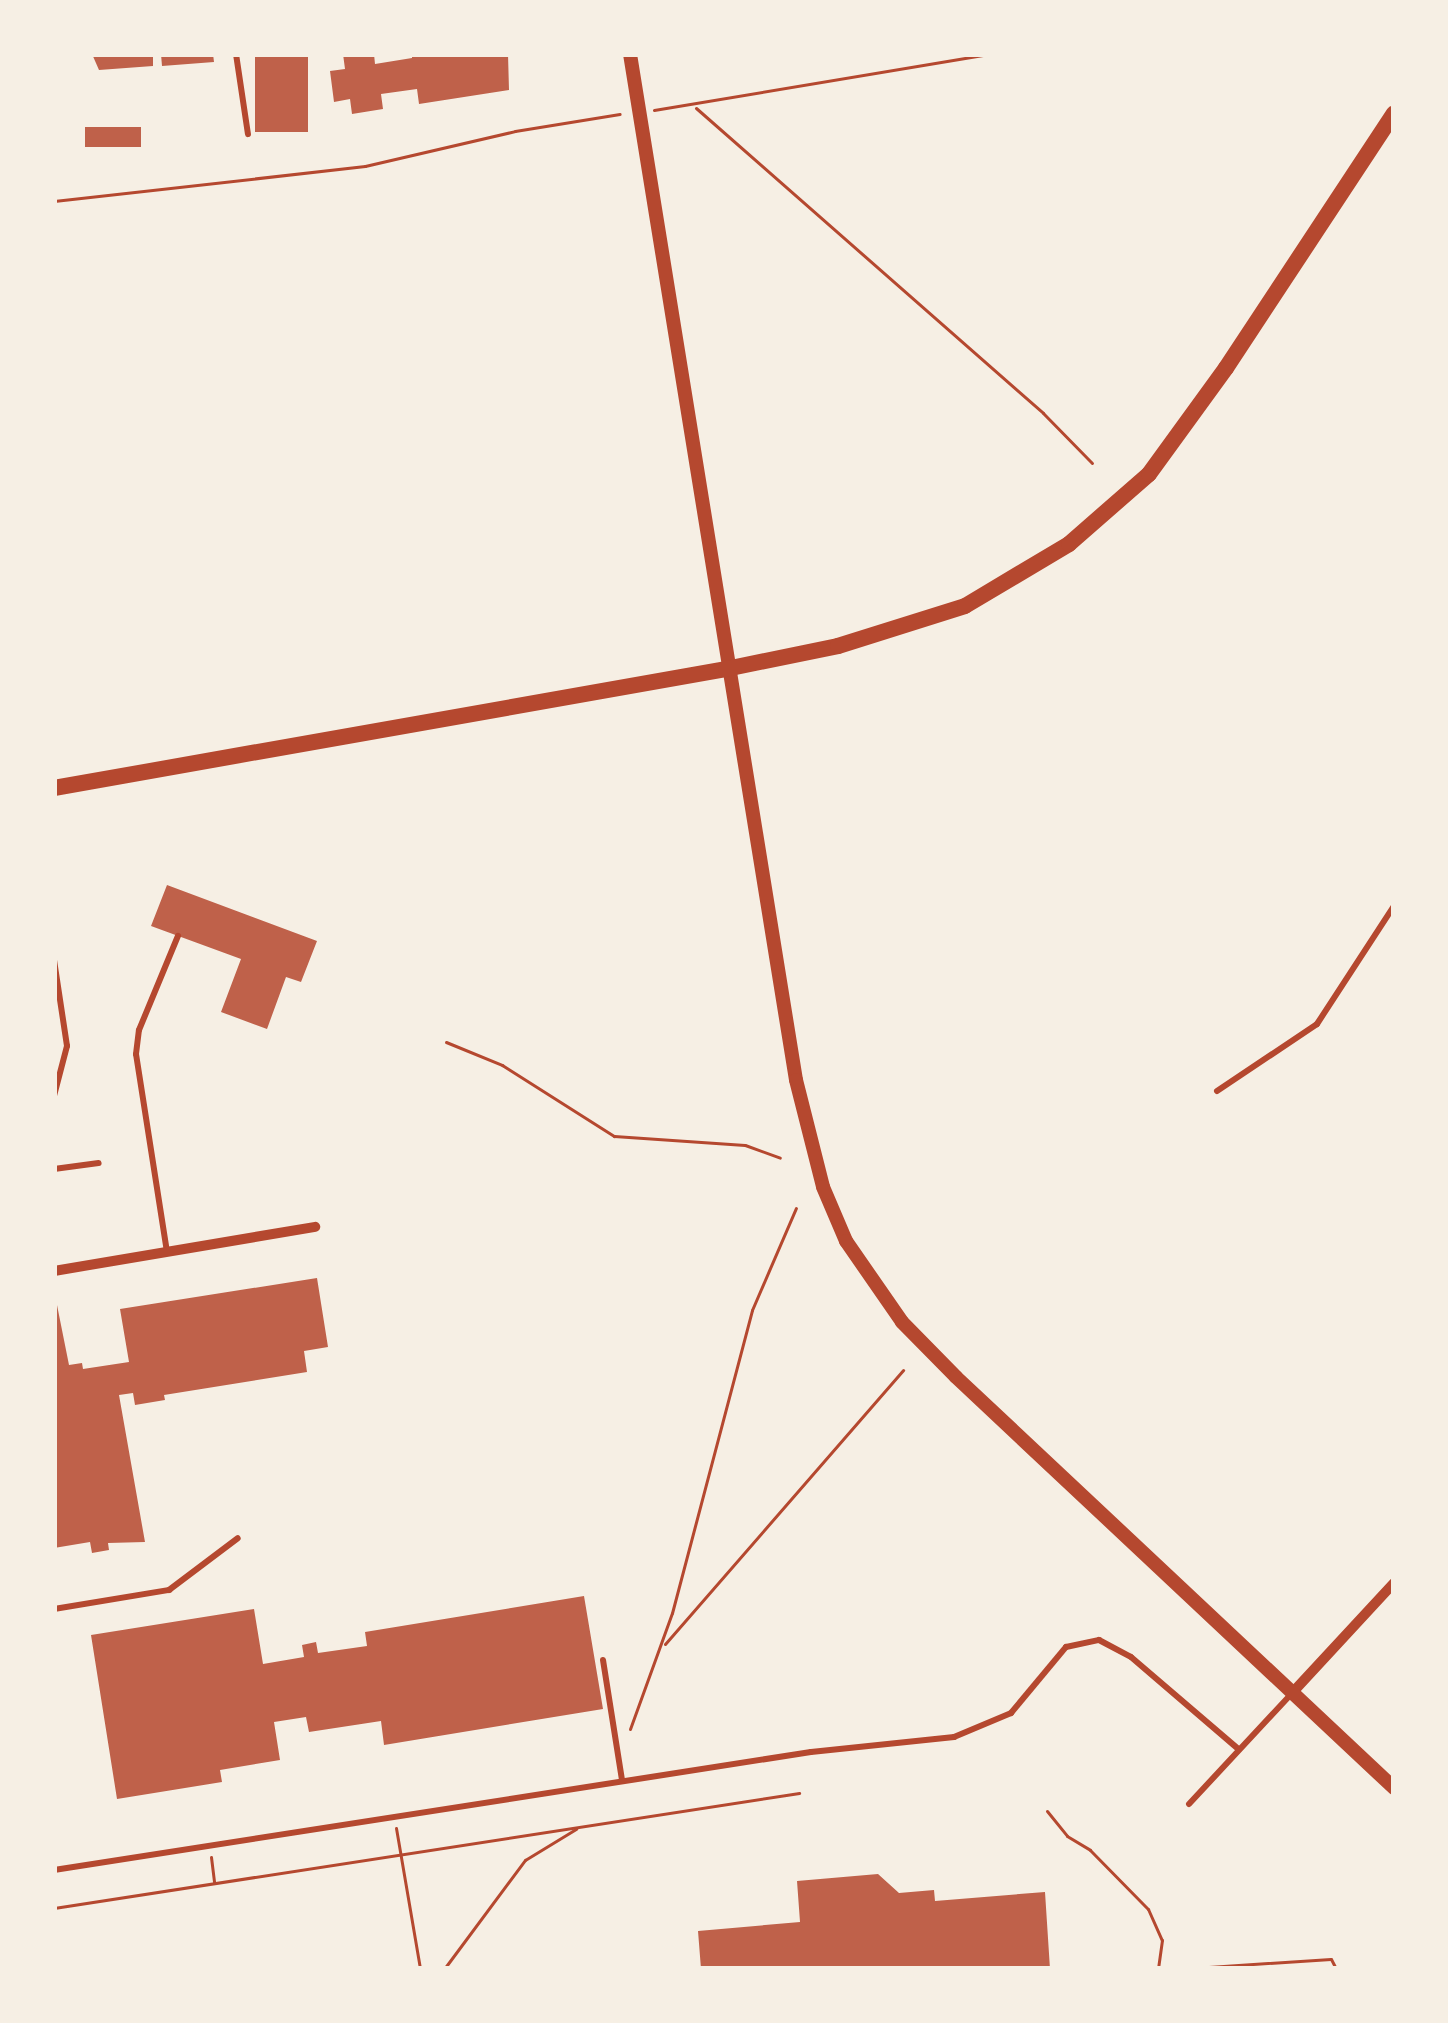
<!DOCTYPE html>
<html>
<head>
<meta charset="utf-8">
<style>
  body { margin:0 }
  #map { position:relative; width:1448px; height:2023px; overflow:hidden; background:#f6efe4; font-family:Jost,sans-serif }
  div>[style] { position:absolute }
  .building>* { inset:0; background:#bf614a; transform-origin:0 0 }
  .path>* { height:3px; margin:-1.5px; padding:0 1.5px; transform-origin:1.5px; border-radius:1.5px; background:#b5482f }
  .service>* { height:6px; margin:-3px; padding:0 3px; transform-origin:3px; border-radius:3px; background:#b5482f }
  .minor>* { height:10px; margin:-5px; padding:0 5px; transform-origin:5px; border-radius:5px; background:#b5482f }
  .tertiary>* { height:14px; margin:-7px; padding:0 7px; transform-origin:7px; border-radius:7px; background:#b5482f }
  .secondary>* { height:16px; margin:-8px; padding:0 8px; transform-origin:8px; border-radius:8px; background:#b5482f }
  span { translate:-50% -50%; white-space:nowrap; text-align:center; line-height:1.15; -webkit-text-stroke:9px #f6efe4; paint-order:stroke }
  .frame { position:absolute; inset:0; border:57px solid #f6efe4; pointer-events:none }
</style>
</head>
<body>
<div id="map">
  <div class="building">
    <i style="clip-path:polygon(92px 54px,153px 54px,153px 66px,99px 70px)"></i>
    <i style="clip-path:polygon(161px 54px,213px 54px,214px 62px,162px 66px)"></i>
    <i style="left:255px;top:54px;width:53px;height:78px"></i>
    <i style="clip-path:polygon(343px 54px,374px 54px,375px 64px,412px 58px,412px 54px,508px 54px,509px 90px,419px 104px,417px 89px,381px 94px,383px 109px,352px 114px,350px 99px,334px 102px,330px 71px,345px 69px)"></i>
    <i style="left:85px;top:127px;width:56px;height:20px"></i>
    <i style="clip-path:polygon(167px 885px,317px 941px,301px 982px,286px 977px,267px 1029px,221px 1012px,241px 959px,151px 926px)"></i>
    <i style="clip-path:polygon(317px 1278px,328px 1347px,304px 1351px,307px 1372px,164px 1395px,165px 1400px,135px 1405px,133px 1393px,119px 1395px,145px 1542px,108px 1543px,109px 1550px,92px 1553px,90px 1542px,54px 1548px,54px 1290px,69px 1365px,82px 1363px,83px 1369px,129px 1362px,120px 1309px)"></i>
    <i style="clip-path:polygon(584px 1596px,603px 1709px,384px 1745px,381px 1721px,309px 1732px,306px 1717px,274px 1722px,280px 1760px,220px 1770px,222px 1782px,117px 1799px,91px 1635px,254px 1609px,263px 1664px,304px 1657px,302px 1645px,316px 1642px,318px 1653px,367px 1646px,365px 1632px)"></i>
    <i style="clip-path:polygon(878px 1874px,899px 1893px,934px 1890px,935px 1901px,1045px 1892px,1050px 1969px,701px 1969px,698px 1931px,800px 1922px,797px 1881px)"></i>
  </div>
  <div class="path">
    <i style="left:696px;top:108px;width:462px;rotate:41.3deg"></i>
    <i style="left:1043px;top:413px;width:70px;rotate:45.6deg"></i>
    <i style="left:654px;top:110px;width:341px;rotate:-9.5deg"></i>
    <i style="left:54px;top:201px;width:313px;rotate:-6.4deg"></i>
    <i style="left:365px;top:166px;width:154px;rotate:-13.1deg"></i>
    <i style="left:515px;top:131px;width:106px;rotate:-9.2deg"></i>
    <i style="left:446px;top:1042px;width:61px;rotate:22.3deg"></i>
    <i style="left:502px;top:1065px;width:133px;rotate:32.4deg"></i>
    <i style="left:614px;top:1136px;width:131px;rotate:3.9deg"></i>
    <i style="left:745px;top:1145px;width:37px;rotate:20deg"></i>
    <i style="left:665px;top:1644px;width:363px;rotate:-49deg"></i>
    <i style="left:630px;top:1729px;width:123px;rotate:-70.1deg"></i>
    <i style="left:672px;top:1613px;width:313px;rotate:-75.2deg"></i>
    <i style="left:752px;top:1310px;width:111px;rotate:-66.7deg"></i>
    <i style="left:1047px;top:1811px;width:32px;rotate:51deg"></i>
    <i style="left:1067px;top:1836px;width:27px;rotate:31deg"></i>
    <i style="left:1090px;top:1850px;width:83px;rotate:45.5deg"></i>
    <i style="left:1148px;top:1909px;width:34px;rotate:66deg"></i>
    <i style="left:1162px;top:1940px;width:29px;rotate:98deg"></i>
    <i style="left:396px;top:1828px;width:143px;rotate:80.3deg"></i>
    <i style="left:211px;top:1857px;width:26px;rotate:83deg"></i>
    <i style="left:54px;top:1908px;width:754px;rotate:-8.78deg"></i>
    <i style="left:444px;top:1969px;width:136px;rotate:-53.4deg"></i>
    <i style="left:525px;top:1860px;width:60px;rotate:-31.3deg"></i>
    <i style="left:1179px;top:1969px;width:152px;rotate:-3.8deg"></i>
    <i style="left:1331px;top:1959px;width:11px;rotate:63deg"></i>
  </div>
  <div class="service">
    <i style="left:236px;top:54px;width:81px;rotate:81.5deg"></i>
    <i style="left:54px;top:960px;width:87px;rotate:81.4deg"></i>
    <i style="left:67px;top:1046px;width:52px;rotate:104.6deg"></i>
    <i style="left:1217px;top:1091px;width:120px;rotate:-33.8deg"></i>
    <i style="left:1317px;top:1024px;width:141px;rotate:-56.9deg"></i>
    <i style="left:54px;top:1169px;width:45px;rotate:-7.6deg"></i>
    <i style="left:167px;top:1252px;width:200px;rotate:-98.9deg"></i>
    <i style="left:136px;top:1054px;width:24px;rotate:-83deg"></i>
    <i style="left:139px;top:1030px;width:102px;rotate:-67.5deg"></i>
    <i style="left:54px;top:1609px;width:117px;rotate:-9.4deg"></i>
    <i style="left:169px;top:1590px;width:86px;rotate:-37deg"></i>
    <i style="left:603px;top:1660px;width:121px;rotate:81deg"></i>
    <i style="left:1189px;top:1804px;width:153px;rotate:-47.1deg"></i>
    <i style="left:54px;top:1870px;width:766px;rotate:-8.86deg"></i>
    <i style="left:811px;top:1752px;width:144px;rotate:-6deg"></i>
    <i style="left:954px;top:1737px;width:62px;rotate:-22.8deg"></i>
    <i style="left:1011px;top:1713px;width:86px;rotate:-50.2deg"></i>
    <i style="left:1066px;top:1647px;width:34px;rotate:-12deg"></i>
    <i style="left:1099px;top:1640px;width:36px;rotate:28deg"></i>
    <i style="left:1131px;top:1657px;width:140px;rotate:40.6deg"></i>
  </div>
  <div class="minor">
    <i style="left:54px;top:1271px;width:265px;rotate:-9.6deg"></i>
    <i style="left:1293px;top:1692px;width:149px;rotate:-47.2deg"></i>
  </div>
  <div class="tertiary">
    <i style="left:630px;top:54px;width:1039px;rotate:80.81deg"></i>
    <i style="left:796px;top:1080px;width:110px;rotate:75.8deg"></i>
    <i style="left:823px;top:1187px;width:59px;rotate:66.9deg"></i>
    <i style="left:846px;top:1241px;width:98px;rotate:55.3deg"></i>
    <i style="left:902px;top:1322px;width:77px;rotate:45.5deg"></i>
    <i style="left:956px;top:1377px;width:601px;rotate:43.18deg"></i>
  </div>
  <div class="secondary">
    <i style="left:54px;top:788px;width:682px;rotate:-10.04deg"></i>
    <i style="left:726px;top:669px;width:114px;rotate:-11.6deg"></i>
    <i style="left:838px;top:646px;width:133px;rotate:-17.5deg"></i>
    <i style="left:965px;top:606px;width:121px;rotate:-30.8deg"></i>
    <i style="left:1069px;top:544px;width:106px;rotate:-41.2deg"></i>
    <i style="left:1149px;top:474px;width:131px;rotate:-54deg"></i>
    <i style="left:1226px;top:368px;width:305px;rotate:-56.6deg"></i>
  </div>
  <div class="frame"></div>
</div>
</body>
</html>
